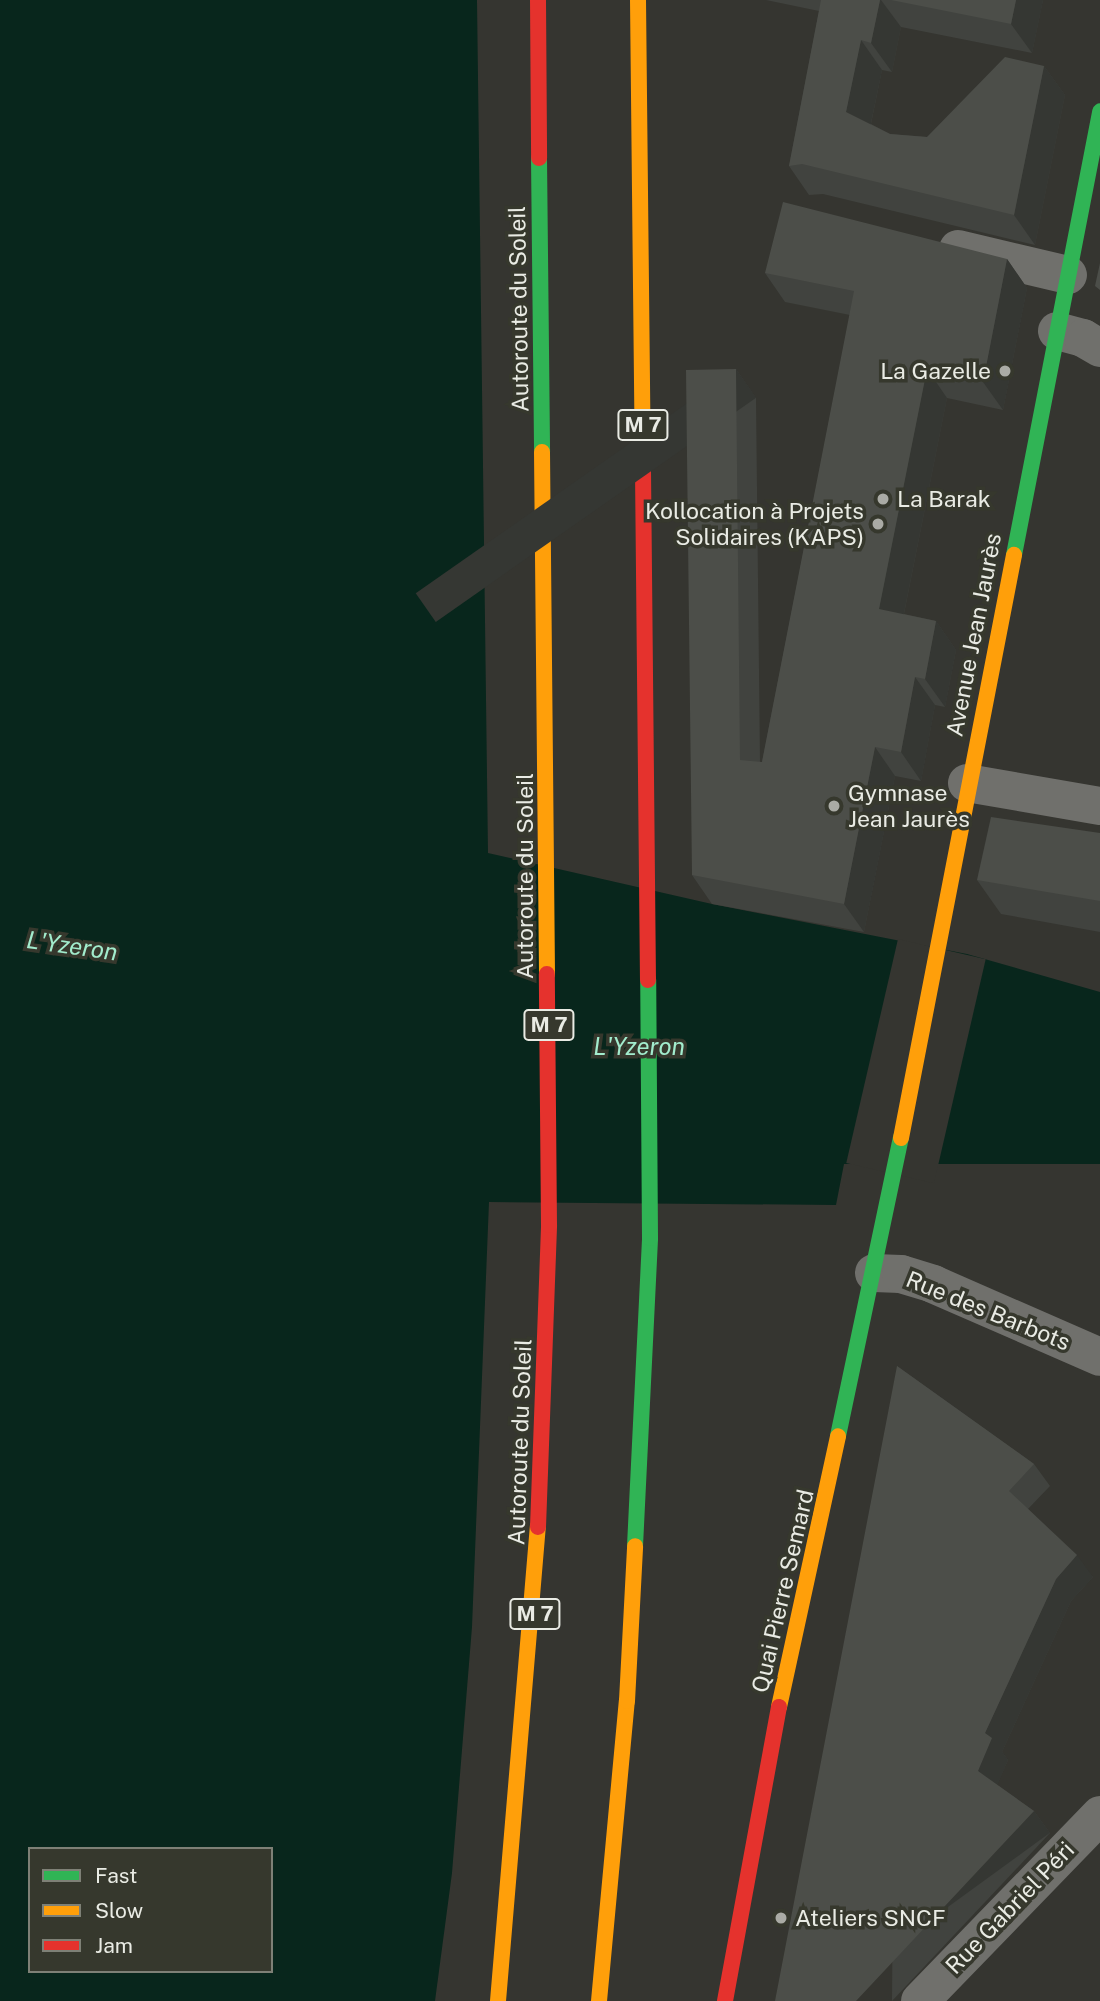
<!DOCTYPE html>
<html>
<head>
<meta charset="utf-8">
<style>
  body { margin:0 }
  #map { position:relative; width:1100px; height:2001px; overflow:hidden; background:#353530; font-family:"Public Sans",sans-serif }
  div>[style] { position:absolute }
  .water>* { inset:0; background:#08261c }
  .pier>* { inset:0; background:#353530; transform-origin:0 0 }
  .street>* { height:38px; margin:-19px; padding:0 19px; transform-origin:19px; border-radius:19px; background:#70706c }
  .fast>* { height:16px; margin:-8px; padding:0 8px; transform-origin:8px; border-radius:8px; background:#30b455 }
  .slow>* { height:16px; margin:-8px; padding:0 8px; transform-origin:8px; border-radius:8px; background:#ff9f0a }
  .jam>* { height:16px; margin:-8px; padding:0 8px; transform-origin:8px; border-radius:8px; background:#e5322d }
  .wall>* { inset:0; background:#41433f }
  .shaded-wall>* { inset:0; background:#353733; transform-origin:0 0 }
  .building>* { inset:0; background:#4c4e49 }
  .dots>* { width:19px; height:19px; translate:-50% -50%; box-sizing:border-box; border:4px solid #36382d; border-radius:50% }
  span { translate:-50% -50%; white-space:nowrap; text-align:center; line-height:1.15; -webkit-text-stroke:7px #36382d; paint-order:stroke }
  .shield-label span { padding:2px 5px; background:#36382d; border:2px solid; border-radius:5px; -webkit-text-stroke-width:0 }
  .shield-label { font-size:21px; color:#e9ebe4; font-weight:700 }
  .street-label { font-size:23px; color:#e9ebe4 }
  .poi-label { font-size:23px; color:#e9ebe4 }
  .right { translate:-100% -50%; text-align:right }
  .left { translate:0 -50%; text-align:left }
  .water-label { font-size:24px; color:#a2eccd; font-style:italic }
  .legend { position:absolute; left:28px; top:1847px; width:245px; height:126px; box-sizing:border-box; background:#36382d; border:2px solid #7e8076; margin:0; padding:9px 12px; list-style:none; font-size:21px; color:#e9ebe4 }
  .legend li { display:flex; align-items:center; gap:14px; height:35px }
  .legend b { width:35px; border:2px solid #7e8076 }
</style>
</head>
<body>
<div id="map">
  <div class="water">
    <i style="clip-path:polygon(evenodd,0 0,477px 0,488px 853px,712px 904px,967px 954px,1100px 992px,1100px 1164px,844px 1164px,836px 1205px,489px 1202px,472px 1627px,452px 1873px,435px 2001px,0 2001px,0 0,30px 1849px,271px 1849px,271px 1971px,30px 1971px,30px 1849px)"></i>
  </div>
  <div class="pier">
    <i style="left:898px;top:939px;width:90px;height:230px;rotate:13deg"></i>
  </div>
  <div class="street">
    <i style="left:958px;top:249px;width:113px;rotate:13.3deg"></i>
    <i style="left:1057px;top:331px;width:27px;rotate:15deg"></i>
    <i style="left:1083px;top:338px;width:20px;rotate:30deg"></i>
    <i style="left:967px;top:783px;width:135px;rotate:9.8deg"></i>
    <i style="left:874px;top:1273px;width:27px;rotate:2deg"></i>
    <i style="left:901px;top:1274px;width:34px;rotate:17deg"></i>
    <i style="left:933px;top:1284px;width:182px;rotate:23.6deg"></i>
    <i style="left:920px;top:2001px;width:259px;rotate:-45.9deg"></i>
  </div>
  <div class="fast">
    <i style="left:539px;top:158px;width:294px;rotate:89.4deg"></i>
    <i style="left:1014px;top:555px;width:452px;rotate:-79deg"></i>
    <i style="left:838px;top:1436px;width:305px;rotate:-78.1deg"></i>
    <i style="left:635px;top:1546px;width:308px;rotate:-87.2deg"></i>
    <i style="left:650px;top:1238px;width:258px;rotate:-90.4deg"></i>
  </div>
  <div class="slow">
    <i style="left:638px;top:0;width:470px;rotate:89.4deg"></i>
    <i style="left:542px;top:452px;width:522px;rotate:89.45deg"></i>
    <i style="left:901px;top:1138px;width:594px;rotate:-79.03deg"></i>
    <i style="left:779px;top:1707px;width:277px;rotate:-77.7deg"></i>
    <i style="left:498px;top:2001px;width:476px;rotate:-85.2deg"></i>
    <i style="left:599px;top:2001px;width:301px;rotate:-84.7deg"></i>
    <i style="left:627px;top:1701px;width:155px;rotate:-87deg"></i>
  </div>
  <div class="jam">
    <i style="left:538px;top:0;width:158px;rotate:89.6deg"></i>
    <i style="left:643px;top:470px;width:510px;rotate:89.44deg"></i>
    <i style="left:538px;top:1527px;width:302px;rotate:-87.9deg"></i>
    <i style="left:549px;top:1225px;width:251px;rotate:-90.5deg"></i>
    <i style="left:725px;top:2001px;width:299px;rotate:-79.6deg"></i>
  </div>
  <div class="wall">
    <i style="clip-path:polygon(766px 0,1043px 0,1032px 53px,901px 27px,892px 72px,882px 70px,871px 124px,890px 134px,927px 137px,1044px 66px,1065px 95px,1035px 245px,823px 194px,809px 195px,789px 166px,819px 11px)"></i>
    <i style="clip-path:polygon(1007px 259px,1027px 288px,1003px 410px,947px 398px,904px 614px,936px 621px,956px 650px,945px 707px,935px 705px,921px 781px,895px 776px,864px 932px,712px 904px,692px 875px,736px 369px,756px 398px,760px 762px,762px 762px,850px 315px,785px 302px,765px 273px)"></i>
    <i style="clip-path:polygon(1100px 833px,1100px 932px,1001px 914px,977px 880px)"></i>
    <i style="clip-path:polygon(897px 1366px,1034px 1464px,1050px 1486px,1028px 1509px,1093px 1577px,1071px 1601px,1002px 1752px,1008px 1760px,997px 1785px,1034px 1811px,1050px 1833px,892px 2001px)"></i>
  </div>
  <div class="shaded-wall">
    <i style="clip-path:polygon(880px 0,881px 0,901px 27px,892px 72px,871px 43px)"></i>
    <i style="clip-path:polygon(1016px 0,1043px 0,1032px 53px,1011px 24px)"></i>
    <i style="clip-path:polygon(861px 40px,882px 70px,867px 142px,846px 112px)"></i>
    <i style="clip-path:polygon(1044px 66px,1065px 95px,1035px 245px,1014px 215px)"></i>
    <i style="clip-path:polygon(1007px 259px,1027px 288px,1003px 410px,983px 382px)"></i>
    <i style="left:736px;top:369px;width:35px;height:391px;rotate:55deg"></i>
    <i style="clip-path:polygon(927px 369px,947px 398px,899px 638px,879px 609px)"></i>
    <i style="clip-path:polygon(936px 621px,956px 650px,945px 707px,925px 679px)"></i>
    <i style="clip-path:polygon(915px 677px,935px 705px,921px 781px,901px 752px)"></i>
    <i style="clip-path:polygon(875px 747px,895px 776px,864px 932px,844px 904px)"></i>
    <i style="clip-path:polygon(1077px 1555px,1093px 1577px,1071px 1601px,1002px 1752px,1008px 1760px,994px 1793px,978px 1771px,985px 1733px,1056px 1579px)"></i>
    <i style="left:1034px;top:1811px;width:27px;height:260px;rotate:54deg"></i>
  </div>
  <div class="building">
    <i style="clip-path:polygon(821px 0,880px 0,871px 43px,861px 40px,846px 112px,890px 134px,927px 137px,1005px 57px,1044px 66px,1014px 215px,802px 164px,789px 166px)"></i>
    <i style="clip-path:polygon(891px 0,1016px 0,1011px 24px)"></i>
    <i style="clip-path:polygon(783px 202px,1007px 259px,983px 382px,927px 369px,879px 609px,936px 621px,925px 679px,915px 677px,901px 752px,875px 747px,844px 904px,692px 875px,686px 370px,736px 369px,740px 760px,762px 762px,854px 291px,765px 273px)"></i>
    <i style="clip-path:polygon(1100px 263px,1100px 290px,1095px 286px)"></i>
    <i style="clip-path:polygon(991px 817px,1100px 833px,1100px 901px,977px 880px)"></i>
    <i style="clip-path:polygon(897px 1366px,1034px 1464px,1009px 1491px,1077px 1555px,1056px 1579px,985px 1733px,992px 1738px,978px 1771px,1034px 1811px,856px 2001px,775px 2001px)"></i>
  </div>
  <div class="dots">
    <i style="left:1005px;top:371px;background:#aaaba5"></i>
    <i style="left:883px;top:499px;background:#aaaba5"></i>
    <i style="left:878px;top:524px;background:#aaaba5"></i>
    <i style="left:834px;top:806px;background:#aaaba5"></i>
    <i style="left:781px;top:1918px;background:#aaaba5"></i>
  </div>
  <div class="shield-label">
    <span style="left:643px;top:425px">M 7</span>
    <span style="left:549px;top:1025px">M 7</span>
    <span style="left:535px;top:1614px">M 7</span>
  </div>
  <div class="street-label">
    <span style="left:519px;top:309px;rotate:-91deg">Autoroute du Soleil</span>
    <span style="left:974px;top:635px;rotate:-79deg">Avenue Jean Jaurès</span>
    <span style="left:525px;top:876px;rotate:-90deg">Autoroute du Soleil</span>
    <span style="left:988px;top:1311px;rotate:22deg">Rue des Barbots</span>
    <span style="left:520px;top:1442px;rotate:-88deg">Autoroute du Soleil</span>
    <span style="left:783px;top:1591px;rotate:-77deg">Quai Pierre Semard</span>
    <span style="left:1010px;top:1908px;rotate:-46deg">Rue Gabriel Péri</span>
  </div>
  <div class="poi-label">
    <span class="right" style="left:991px;top:371px">La Gazelle</span>
    <span class="left" style="left:897px;top:499px">La Barak</span>
    <span class="right" style="left:864px;top:524px">Kollocation à Projets<br>Solidaires (KAPS)</span>
    <span class="left" style="left:848px;top:806px">Gymnase<br>Jean Jaurès</span>
    <span class="left" style="left:795px;top:1918px">Ateliers SNCF</span>
  </div>
  <div class="water-label">
    <span style="left:72px;top:946px;rotate:8deg">L'Yzeron</span>
    <span style="left:639px;top:1047px">L'Yzeron</span>
  </div>
  <ul class="legend">
  <li><b style="height:9px;background:#30b455"></b>Fast</li>
  <li><b style="height:9px;background:#ff9f0a"></b>Slow</li>
  <li><b style="height:9px;background:#e5322d"></b>Jam</li>
  </ul>
</div>
</body>
</html>
